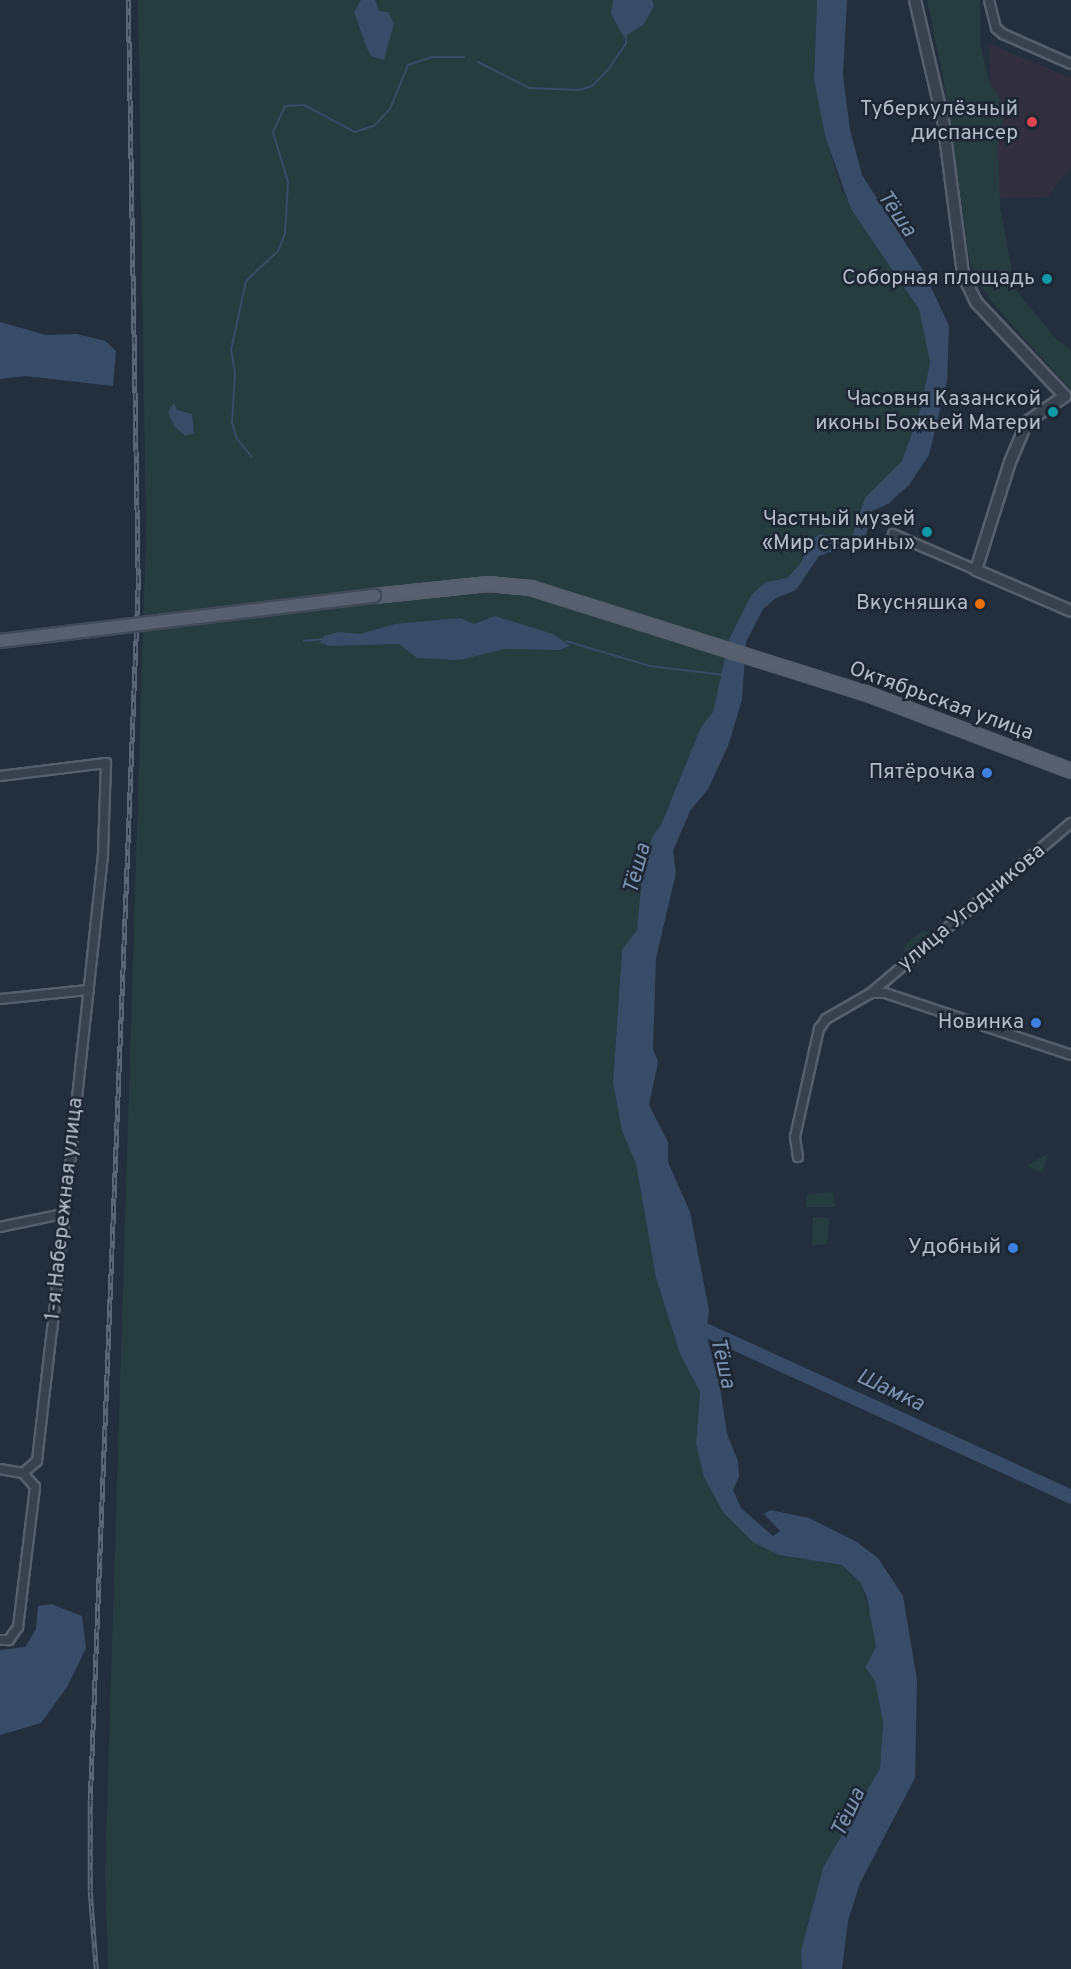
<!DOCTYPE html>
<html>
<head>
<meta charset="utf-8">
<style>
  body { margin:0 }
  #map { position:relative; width:1071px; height:1969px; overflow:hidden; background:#242f3e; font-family:Overpass,sans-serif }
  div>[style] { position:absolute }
  .medical>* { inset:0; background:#32303f }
  .green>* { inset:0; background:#263c3f }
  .water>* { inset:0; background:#394c67 }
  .stream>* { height:2px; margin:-1px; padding:0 1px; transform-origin:1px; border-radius:1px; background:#394c67 }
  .river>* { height:14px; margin:-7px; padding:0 7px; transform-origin:7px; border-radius:7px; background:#394c67 }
  .roads { filter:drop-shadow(2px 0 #565f6c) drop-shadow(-2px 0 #565f6c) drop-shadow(0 2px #565f6c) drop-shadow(0 -2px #565f6c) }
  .minor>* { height:8px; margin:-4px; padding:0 4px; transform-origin:4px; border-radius:4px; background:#38414e }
  .tertiary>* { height:10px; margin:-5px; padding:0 5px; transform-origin:5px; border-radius:5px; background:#38414e }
  .primary>* { height:12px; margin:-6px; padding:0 6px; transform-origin:6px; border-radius:6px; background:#56606e }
  .rail>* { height:4.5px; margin-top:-2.25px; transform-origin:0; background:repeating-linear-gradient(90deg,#1d2633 0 7px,#5a6575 0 14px); box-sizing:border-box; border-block:2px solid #5a6575 }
  .bridges { filter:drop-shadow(2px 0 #414a57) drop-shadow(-2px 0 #414a57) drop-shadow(0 2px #414a57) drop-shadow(0 -2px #414a57) }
  .primary-bridge>* { height:12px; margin:-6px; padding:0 6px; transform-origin:6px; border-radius:6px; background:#56606e }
  .dots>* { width:16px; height:16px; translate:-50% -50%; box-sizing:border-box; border:3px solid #1d2633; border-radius:50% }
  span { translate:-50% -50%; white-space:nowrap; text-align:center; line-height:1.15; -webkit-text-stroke:5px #1d2633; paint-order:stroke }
  .poi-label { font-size:21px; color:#b4bcc9 }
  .right { translate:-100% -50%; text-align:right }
  .street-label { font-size:21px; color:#b4bcc9 }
  .water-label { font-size:22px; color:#7c92b1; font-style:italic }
</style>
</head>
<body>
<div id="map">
  <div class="medical">
    <i style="clip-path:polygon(989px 44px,1071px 78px,1071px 167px,1047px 197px,996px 198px)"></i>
  </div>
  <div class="green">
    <i style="clip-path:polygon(138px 0,817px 0,814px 79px,825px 136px,842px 191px,919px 309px,930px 362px,921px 408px,902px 461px,859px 511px,851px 539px,821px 534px,812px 540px,800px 564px,787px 578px,767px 582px,752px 594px,729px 639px,713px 712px,701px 727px,661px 825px,652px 837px,637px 930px,622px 950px,613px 1083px,622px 1131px,636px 1164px,656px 1278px,680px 1354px,700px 1392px,696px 1444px,723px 1512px,753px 1542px,779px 1555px,842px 1565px,861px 1583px,874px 1629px,876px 1647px,865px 1667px,875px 1681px,883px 1723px,880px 1768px,823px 1868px,801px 1950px,802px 1969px,108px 1969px,105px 1873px,146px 535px)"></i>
    <i style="clip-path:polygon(927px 0,980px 0,981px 48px,989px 80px,1005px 108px,998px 149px,1000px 206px,1015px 289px,1056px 339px,1071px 350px,1071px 390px,1010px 323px,985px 292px,970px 263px,944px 82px)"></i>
    <i style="clip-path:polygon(923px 930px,930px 932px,929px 938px,907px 954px,903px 947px)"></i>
    <i style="clip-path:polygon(1049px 1153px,1042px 1173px,1030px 1168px,1028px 1165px)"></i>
    <i style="clip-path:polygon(833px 1192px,835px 1207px,806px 1207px,807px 1194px)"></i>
    <i style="clip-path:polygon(813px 1217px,830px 1218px,827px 1244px,812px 1246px)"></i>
  </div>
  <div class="water">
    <i style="clip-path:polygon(361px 0,375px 0,379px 11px,388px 12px,394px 23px,384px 60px,371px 56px,367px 48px,354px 12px)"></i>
    <i style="clip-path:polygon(613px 0,652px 0,654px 6px,643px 25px,624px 37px,611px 14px)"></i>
    <i style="clip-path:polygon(817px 0,847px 0,843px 75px,850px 130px,862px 175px,924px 272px,949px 326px,947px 381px,929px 455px,909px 485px,888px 504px,872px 511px,865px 539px,819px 556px,796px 590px,776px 598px,763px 609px,746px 642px,742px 700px,728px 746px,708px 789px,690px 811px,673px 851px,676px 873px,656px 958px,653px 1049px,658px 1062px,649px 1105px,668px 1142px,668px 1162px,690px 1212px,709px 1310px,706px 1333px,720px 1387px,727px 1434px,738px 1461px,739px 1477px,733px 1490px,741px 1508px,773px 1536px,780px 1531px,764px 1514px,770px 1510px,809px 1518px,857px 1542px,878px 1558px,903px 1596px,917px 1680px,915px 1778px,860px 1883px,848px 1921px,842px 1969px,802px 1969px,801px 1950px,823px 1868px,880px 1768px,883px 1723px,875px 1681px,865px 1667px,876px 1647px,867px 1598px,861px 1583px,842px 1565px,779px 1555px,753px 1542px,723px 1512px,704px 1477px,696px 1444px,700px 1392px,680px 1354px,656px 1278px,636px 1164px,622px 1131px,613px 1083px,622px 950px,637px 930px,642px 877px,652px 837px,661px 825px,701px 727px,713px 712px,729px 639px,752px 594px,766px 582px,787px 578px,800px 564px,812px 540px,820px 534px,851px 539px,865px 498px,902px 461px,921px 408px,930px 362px,919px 309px,851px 209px,825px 136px,814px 79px)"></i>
    <i style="clip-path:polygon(0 322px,46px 335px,77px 334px,105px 341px,116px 351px,113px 386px,25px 376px,0 379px)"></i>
    <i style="clip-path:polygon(174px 403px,177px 410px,192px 414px,194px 433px,185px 436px,174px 426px,168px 412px)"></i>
    <i style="clip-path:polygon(495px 616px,553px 634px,570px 646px,559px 650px,505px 649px,459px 660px,417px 658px,399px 644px,330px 646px,320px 643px,324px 636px,338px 632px,360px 634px,395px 624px,460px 618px,474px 624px)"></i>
    <i style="clip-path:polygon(51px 1604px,82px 1616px,86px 1648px,67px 1687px,41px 1723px,0 1735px,0 1650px,25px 1647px,36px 1629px,38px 1606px)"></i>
  </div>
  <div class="stream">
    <i style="left:478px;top:62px;width:57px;rotate:27deg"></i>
    <i style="left:529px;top:88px;width:50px;rotate:2.3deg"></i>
    <i style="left:579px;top:90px;width:14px;rotate:-17deg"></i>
    <i style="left:592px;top:86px;width:23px;rotate:-45deg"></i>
    <i style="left:608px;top:70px;width:32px;rotate:-56deg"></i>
    <i style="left:626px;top:43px;width:10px;rotate:-90deg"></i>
    <i style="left:251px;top:456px;width:22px;rotate:-129deg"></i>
    <i style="left:237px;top:439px;width:17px;rotate:-107deg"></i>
    <i style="left:232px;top:423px;width:49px;rotate:-86.5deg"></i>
    <i style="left:235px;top:374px;width:24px;rotate:-99deg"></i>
    <i style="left:231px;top:350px;width:71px;rotate:-77.7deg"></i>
    <i style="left:246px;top:281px;width:44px;rotate:-43.2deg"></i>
    <i style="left:278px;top:251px;width:18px;rotate:-68deg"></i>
    <i style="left:285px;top:234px;width:52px;rotate:-86.7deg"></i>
    <i style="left:288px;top:182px;width:52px;rotate:-106.7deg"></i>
    <i style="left:273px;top:132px;width:29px;rotate:-65deg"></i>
    <i style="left:285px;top:106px;width:19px;rotate:-3deg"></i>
    <i style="left:304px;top:105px;width:58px;rotate:27.9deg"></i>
    <i style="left:355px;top:132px;width:20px;rotate:-18deg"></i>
    <i style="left:374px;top:126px;width:23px;rotate:-47deg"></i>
    <i style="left:390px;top:109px;width:48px;rotate:-67.8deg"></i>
    <i style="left:408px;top:65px;width:24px;rotate:-19deg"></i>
    <i style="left:431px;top:57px;width:33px"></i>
    <i style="left:304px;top:641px;width:18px;rotate:-6deg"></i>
    <i style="left:566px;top:641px;width:88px;rotate:16.6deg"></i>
    <i style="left:650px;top:666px;width:75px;rotate:6.9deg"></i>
  </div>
  <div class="river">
    <i style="left:692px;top:1324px;width:417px;rotate:24.5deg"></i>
  </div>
  <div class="roads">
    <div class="minor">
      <i style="left:989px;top:0;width:29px;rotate:76deg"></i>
      <i style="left:996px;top:28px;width:9px;rotate:41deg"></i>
      <i style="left:1003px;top:34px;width:74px;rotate:23.8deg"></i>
      <i style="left:893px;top:534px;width:90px;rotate:23.4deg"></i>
      <i style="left:0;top:776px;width:107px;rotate:-7deg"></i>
      <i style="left:106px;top:763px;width:92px;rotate:91.9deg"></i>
      <i style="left:103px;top:855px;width:477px;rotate:96.1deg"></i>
      <i style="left:52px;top:1329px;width:133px;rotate:96.5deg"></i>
      <i style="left:37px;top:1461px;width:18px;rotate:139deg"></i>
      <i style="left:871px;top:993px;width:14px"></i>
      <i style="left:885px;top:993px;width:196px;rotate:18.4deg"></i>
      <i style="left:0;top:999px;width:89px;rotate:-5.8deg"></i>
      <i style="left:798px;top:1157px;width:20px;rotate:-99deg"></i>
      <i style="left:795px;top:1137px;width:111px;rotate:-77.5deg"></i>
      <i style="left:819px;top:1029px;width:12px;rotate:-55deg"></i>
      <i style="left:826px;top:1019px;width:52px;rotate:-30deg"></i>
      <i style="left:871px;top:993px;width:262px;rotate:-40.4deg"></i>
      <i style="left:0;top:1227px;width:63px;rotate:-11.8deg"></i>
      <i style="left:0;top:1469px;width:23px;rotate:10deg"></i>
      <i style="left:23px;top:1473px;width:18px;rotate:49deg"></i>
      <i style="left:35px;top:1487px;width:141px;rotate:96.9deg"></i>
      <i style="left:18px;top:1627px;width:16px;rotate:125deg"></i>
      <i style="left:9px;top:1640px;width:9px;rotate:180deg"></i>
    </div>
    <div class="tertiary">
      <i style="left:915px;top:0;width:123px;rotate:76.9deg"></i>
      <i style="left:943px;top:120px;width:156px;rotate:82.6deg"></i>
      <i style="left:963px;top:275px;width:30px;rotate:64deg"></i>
      <i style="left:976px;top:302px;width:129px;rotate:46.6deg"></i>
      <i style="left:1065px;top:396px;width:46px;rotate:145.6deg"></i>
      <i style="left:1027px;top:422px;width:43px;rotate:113deg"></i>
      <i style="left:1010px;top:462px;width:113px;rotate:107.5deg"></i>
      <i style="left:976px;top:570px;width:103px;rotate:23.3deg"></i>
    </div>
    <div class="primary">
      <i style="left:374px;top:596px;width:115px;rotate:-6deg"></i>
      <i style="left:488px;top:584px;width:43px;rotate:5.3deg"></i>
      <i style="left:531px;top:588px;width:350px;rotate:17.5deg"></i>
      <i style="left:865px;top:693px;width:220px;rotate:20.7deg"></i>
    </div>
  </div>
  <div class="rail">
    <i style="left:96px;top:1969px;width:78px;rotate:-94.4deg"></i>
    <i style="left:90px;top:1891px;width:91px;rotate:-90deg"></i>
    <i style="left:90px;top:1800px;width:1219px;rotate:-87.74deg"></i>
    <i style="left:138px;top:582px;width:582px;rotate:-90.98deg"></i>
  </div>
  <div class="bridges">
    <div class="primary-bridge">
      <i style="left:0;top:641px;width:377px;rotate:-6.9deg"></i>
    </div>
  </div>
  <div class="dots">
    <i style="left:1032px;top:122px;background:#e0444e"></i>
    <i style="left:1047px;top:279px;background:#0f9aa8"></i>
    <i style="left:1053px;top:412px;background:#0f9aa8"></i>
    <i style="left:927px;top:532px;background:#0f9aa8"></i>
    <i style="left:980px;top:604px;background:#e8710a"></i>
    <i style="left:987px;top:773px;background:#3f7fe0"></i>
    <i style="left:1036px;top:1023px;background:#3f7fe0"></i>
    <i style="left:1013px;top:1248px;background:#3f7fe0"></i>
  </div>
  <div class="poi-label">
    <span class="right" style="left:1018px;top:122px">Туберкулёзный<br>диспансер</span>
    <span class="right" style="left:1035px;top:279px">Соборная площадь</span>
    <span class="right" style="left:1041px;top:412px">Часовня Казанской<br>иконы Божьей Матери</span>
    <span class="right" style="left:915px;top:532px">Частный музей<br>«Мир старины»</span>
    <span class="right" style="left:968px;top:604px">Вкусняшка</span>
    <span class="right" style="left:975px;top:773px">Пятёрочка</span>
    <span class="right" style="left:1024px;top:1023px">Новинка</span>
    <span class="right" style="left:1001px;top:1248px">Удобный</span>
  </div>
  <div class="street-label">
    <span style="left:941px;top:702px;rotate:20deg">Октябрьская улица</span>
    <span style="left:972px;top:908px;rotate:-40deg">улица Угодникова</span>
    <span style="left:65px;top:1209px;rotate:-84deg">1-я Набережная улица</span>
  </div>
  <div class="water-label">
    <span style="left:896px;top:214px;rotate:55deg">Тёша</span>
    <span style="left:638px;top:869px;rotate:-75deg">Тёша</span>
    <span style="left:722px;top:1363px;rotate:77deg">Тёша</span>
    <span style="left:890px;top:1391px;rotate:25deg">Шамка</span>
    <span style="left:849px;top:1813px;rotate:-65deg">Тёша</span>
  </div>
</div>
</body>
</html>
